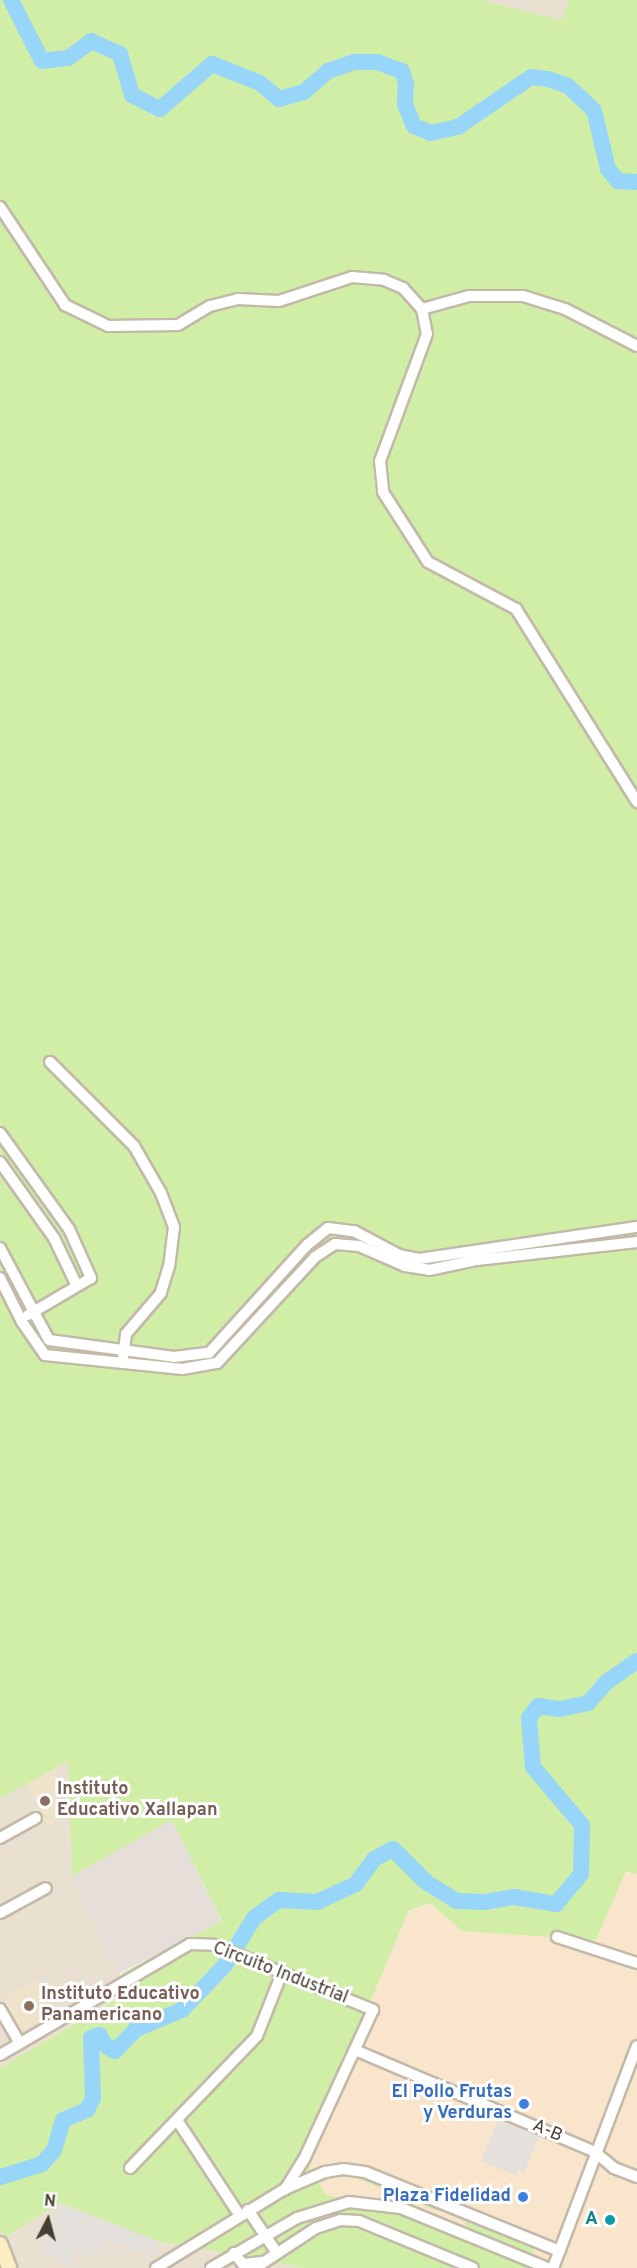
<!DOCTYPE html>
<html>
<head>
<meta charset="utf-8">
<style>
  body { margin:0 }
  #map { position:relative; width:637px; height:2268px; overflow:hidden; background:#f4eee4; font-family:Overpass,sans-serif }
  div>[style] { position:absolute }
  .residential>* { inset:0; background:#e9e0d1 }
  .commercial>* { inset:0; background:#f9e4cc }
  .industrial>* { inset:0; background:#e6dfd9; transform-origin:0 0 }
  .education>* { inset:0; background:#efe3cc; transform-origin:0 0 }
  .green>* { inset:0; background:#d1eea7 }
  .parking>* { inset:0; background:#e4e1dd }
  .river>* { height:16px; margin:-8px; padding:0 8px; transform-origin:8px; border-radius:8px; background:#98d6f9 }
  .roads { filter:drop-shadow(2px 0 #c3b9a8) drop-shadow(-2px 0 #c3b9a8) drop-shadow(0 2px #c3b9a8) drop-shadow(0 -2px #c3b9a8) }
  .minor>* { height:10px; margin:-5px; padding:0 5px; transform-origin:5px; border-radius:5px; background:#fff }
  .secondary>* { height:14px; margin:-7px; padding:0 7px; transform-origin:7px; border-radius:7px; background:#ffeec3 }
  .dots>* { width:16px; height:16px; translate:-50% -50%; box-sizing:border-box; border:3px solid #fff; border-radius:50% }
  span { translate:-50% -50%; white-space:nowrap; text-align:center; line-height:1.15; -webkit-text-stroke:6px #fff; paint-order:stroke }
  .education-label { font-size:18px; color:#785e54; font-weight:700 }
  .left { translate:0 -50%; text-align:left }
  .street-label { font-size:18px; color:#473e33 }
  .shop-label { font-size:18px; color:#366cbe; font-weight:700 }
  .right { translate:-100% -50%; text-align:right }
  .culture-label { font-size:18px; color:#0d838f; font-weight:700 }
  .north { position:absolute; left:18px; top:2190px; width:60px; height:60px; -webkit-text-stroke:4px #fff; paint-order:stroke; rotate:6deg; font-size:16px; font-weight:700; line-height:24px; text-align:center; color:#473e33 }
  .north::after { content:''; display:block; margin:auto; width:21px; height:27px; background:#473e33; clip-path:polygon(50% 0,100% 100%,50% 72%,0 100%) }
</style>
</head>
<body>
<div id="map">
  <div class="residential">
    <i style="clip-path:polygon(481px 0,569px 0,562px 20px)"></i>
    <i style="clip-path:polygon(69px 1760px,72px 1876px,128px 1991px,0 2068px,0 1799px)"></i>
    <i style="clip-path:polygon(59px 2203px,158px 2241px,305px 2268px,0 2268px,0 2229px,5px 2238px)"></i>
  </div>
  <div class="commercial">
    <i style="clip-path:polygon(627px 1870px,637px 1874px,637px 2268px,533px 2268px,389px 2209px,325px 2195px,304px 2159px,409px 1910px,430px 1903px,462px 1931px)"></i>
  </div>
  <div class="industrial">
    <i style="left:172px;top:1820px;width:114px;height:115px;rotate:64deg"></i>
  </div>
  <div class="education">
    <i style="clip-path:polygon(55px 1764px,56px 1822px,47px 1826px,25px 1779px)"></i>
    <i style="left:37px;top:1980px;width:38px;height:39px;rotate:62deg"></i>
  </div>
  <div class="green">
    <i style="clip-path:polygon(0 0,481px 0,562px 20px,569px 0,637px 0,637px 1874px,626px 1871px,596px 1940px,462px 1931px,430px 1903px,409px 1910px,304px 2159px,326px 2195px,389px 2209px,533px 2268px,305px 2268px,158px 2241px,59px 2203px,5px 2238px,0 2229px,0 2068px,128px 1992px,122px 1973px,222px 1921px,172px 1820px,72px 1876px,68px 1761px,0 1799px)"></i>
    <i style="clip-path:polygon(356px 2178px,370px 2179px,457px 2213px,438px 2211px)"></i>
    <i style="clip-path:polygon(473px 2220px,533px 2246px,534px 2254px,529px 2256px,470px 2230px,464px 2223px)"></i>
  </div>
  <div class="parking">
    <i style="clip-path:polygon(499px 2118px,540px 2135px,524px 2172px,519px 2170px,517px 2176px,481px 2161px)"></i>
    <i style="clip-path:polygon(59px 2203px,158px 2241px,152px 2256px,103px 2239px,95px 2258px,77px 2250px,71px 2265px,41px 2250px)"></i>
  </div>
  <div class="river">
    <i style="left:11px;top:0;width:68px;rotate:63.1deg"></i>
    <i style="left:42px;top:61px;width:26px;rotate:-7deg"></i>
    <i style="left:68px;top:58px;width:29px;rotate:-36deg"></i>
    <i style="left:91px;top:41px;width:32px;rotate:24deg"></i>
    <i style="left:120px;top:54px;width:43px;rotate:73.7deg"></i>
    <i style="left:132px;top:95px;width:31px;rotate:27deg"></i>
    <i style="left:160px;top:109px;width:69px;rotate:-40.9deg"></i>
    <i style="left:212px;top:64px;width:52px;rotate:21.6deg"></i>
    <i style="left:260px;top:83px;width:25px;rotate:40deg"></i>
    <i style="left:279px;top:99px;width:26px;rotate:-16deg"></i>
    <i style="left:304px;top:92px;width:32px;rotate:-41deg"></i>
    <i style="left:328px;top:71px;width:28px;rotate:-19deg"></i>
    <i style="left:354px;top:62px;width:23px"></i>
    <i style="left:377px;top:62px;width:27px;rotate:20deg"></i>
    <i style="left:402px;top:71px;width:13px;rotate:72deg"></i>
    <i style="left:406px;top:83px;width:21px;rotate:93deg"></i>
    <i style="left:405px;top:104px;width:24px;rotate:68deg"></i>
    <i style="left:414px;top:126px;width:18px;rotate:22deg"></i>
    <i style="left:431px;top:133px;width:28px;rotate:-13deg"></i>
    <i style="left:458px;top:127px;width:88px;rotate:-34.4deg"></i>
    <i style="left:531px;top:77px;width:17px;rotate:7deg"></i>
    <i style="left:548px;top:79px;width:21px;rotate:19deg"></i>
    <i style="left:568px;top:86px;width:35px;rotate:43deg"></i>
    <i style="left:594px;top:110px;width:61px;rotate:76.7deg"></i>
    <i style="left:608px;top:169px;width:16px;rotate:50deg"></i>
    <i style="left:618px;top:181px;width:19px;rotate:3deg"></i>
    <i style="left:0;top:2177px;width:44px;rotate:-17.2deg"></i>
    <i style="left:42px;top:2164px;width:18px;rotate:-49deg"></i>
    <i style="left:54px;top:2150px;width:31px;rotate:-73deg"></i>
    <i style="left:63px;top:2120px;width:26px;rotate:-23deg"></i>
    <i style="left:87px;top:2110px;width:13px;rotate:-63deg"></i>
    <i style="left:93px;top:2098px;width:60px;rotate:-91.9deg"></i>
    <i style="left:91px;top:2038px;width:9px;rotate:-21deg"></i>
    <i style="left:99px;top:2035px;width:13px;rotate:58deg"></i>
    <i style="left:106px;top:2046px;width:10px;rotate:29deg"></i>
    <i style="left:115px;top:2051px;width:30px;rotate:-46deg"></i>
    <i style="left:136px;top:2029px;width:50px;rotate:-22.4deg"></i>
    <i style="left:182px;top:2010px;width:62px;rotate:-46.3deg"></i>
    <i style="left:225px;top:1965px;width:55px;rotate:-58.3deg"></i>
    <i style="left:254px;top:1918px;width:31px;rotate:-36deg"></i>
    <i style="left:279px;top:1900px;width:38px;rotate:3deg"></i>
    <i style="left:317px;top:1902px;width:43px;rotate:-24.8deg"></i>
    <i style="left:356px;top:1884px;width:31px;rotate:-54deg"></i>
    <i style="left:374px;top:1859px;width:21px;rotate:-28deg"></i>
    <i style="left:393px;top:1849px;width:47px;rotate:45deg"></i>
    <i style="left:426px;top:1882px;width:36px;rotate:32deg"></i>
    <i style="left:456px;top:1901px;width:29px;rotate:2deg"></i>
    <i style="left:485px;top:1902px;width:29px;rotate:-10deg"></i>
    <i style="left:514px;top:1897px;width:43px;rotate:9.5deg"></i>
    <i style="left:556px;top:1904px;width:39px;rotate:-50deg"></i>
    <i style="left:581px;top:1874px;width:49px;rotate:-88.8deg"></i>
    <i style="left:582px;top:1825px;width:76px;rotate:-130.2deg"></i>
    <i style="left:533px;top:1767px;width:49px;rotate:-94.7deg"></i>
    <i style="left:529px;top:1718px;width:15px;rotate:-53deg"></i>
    <i style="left:538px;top:1706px;width:22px;rotate:8deg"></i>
    <i style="left:560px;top:1709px;width:29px;rotate:-12deg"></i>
    <i style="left:588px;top:1703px;width:30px;rotate:-48deg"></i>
    <i style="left:608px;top:1681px;width:35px;rotate:-35deg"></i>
  </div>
  <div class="roads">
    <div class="minor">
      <i style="left:0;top:207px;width:118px;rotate:56.4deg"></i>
      <i style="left:65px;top:305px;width:48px;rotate:26deg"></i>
      <i style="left:108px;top:326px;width:70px;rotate:-0.8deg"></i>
      <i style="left:178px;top:325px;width:37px;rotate:-31deg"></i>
      <i style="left:210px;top:306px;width:29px;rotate:-14deg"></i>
      <i style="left:238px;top:299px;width:41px;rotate:2.8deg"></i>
      <i style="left:279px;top:301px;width:77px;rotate:-18.2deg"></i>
      <i style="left:352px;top:277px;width:32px;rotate:5deg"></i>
      <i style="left:384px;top:280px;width:21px;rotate:23deg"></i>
      <i style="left:403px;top:288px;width:28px;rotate:48deg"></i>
      <i style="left:422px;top:309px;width:49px;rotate:-15.5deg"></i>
      <i style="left:469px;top:296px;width:54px"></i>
      <i style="left:523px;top:296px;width:44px;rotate:17.2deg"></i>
      <i style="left:565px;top:309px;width:81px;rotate:27.2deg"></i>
      <i style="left:422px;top:309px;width:25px;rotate:79deg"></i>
      <i style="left:427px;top:334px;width:135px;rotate:110.3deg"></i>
      <i style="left:380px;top:461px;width:31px;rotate:84deg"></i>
      <i style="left:383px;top:492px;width:83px;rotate:57.3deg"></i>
      <i style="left:428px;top:562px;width:100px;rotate:28.1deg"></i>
      <i style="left:516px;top:609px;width:228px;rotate:57.9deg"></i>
      <i style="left:50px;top:1062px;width:119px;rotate:45deg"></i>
      <i style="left:134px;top:1146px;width:54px;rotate:60.1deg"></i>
      <i style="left:161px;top:1193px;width:36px;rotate:69deg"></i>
      <i style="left:174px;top:1227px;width:39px;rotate:97deg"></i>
      <i style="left:169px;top:1266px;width:28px;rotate:107deg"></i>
      <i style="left:161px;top:1293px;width:54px;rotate:130.5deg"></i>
      <i style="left:126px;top:1334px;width:23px;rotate:97deg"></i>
      <i style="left:0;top:1133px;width:118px;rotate:54.3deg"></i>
      <i style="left:69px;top:1229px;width:54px;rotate:65.8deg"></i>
      <i style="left:91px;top:1278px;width:73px;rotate:149.6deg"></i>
      <i style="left:0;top:1162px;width:93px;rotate:54.6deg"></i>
      <i style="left:54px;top:1238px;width:51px;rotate:64.4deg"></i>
      <i style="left:0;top:1248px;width:104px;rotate:62deg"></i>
      <i style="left:49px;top:1340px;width:126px;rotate:7.7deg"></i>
      <i style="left:174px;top:1357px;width:35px;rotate:-7deg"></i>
      <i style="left:209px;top:1353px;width:146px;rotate:-47.8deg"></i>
      <i style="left:307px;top:1245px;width:27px;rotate:-39deg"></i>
      <i style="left:328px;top:1228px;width:26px;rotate:7deg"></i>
      <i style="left:354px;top:1231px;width:51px;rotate:28.1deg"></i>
      <i style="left:399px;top:1255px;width:20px;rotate:11deg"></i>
      <i style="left:419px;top:1259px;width:220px;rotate:-8.4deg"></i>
      <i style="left:0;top:1278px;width:49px;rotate:63.4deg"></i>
      <i style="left:22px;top:1322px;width:40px;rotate:55.1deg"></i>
      <i style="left:45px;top:1355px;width:138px;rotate:5.8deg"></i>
      <i style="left:182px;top:1369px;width:36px;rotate:-10deg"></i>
      <i style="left:217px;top:1363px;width:144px;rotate:-47.2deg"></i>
      <i style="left:315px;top:1257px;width:24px;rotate:-33deg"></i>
      <i style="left:335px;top:1244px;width:24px;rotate:5deg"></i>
      <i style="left:359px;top:1246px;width:50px;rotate:23.5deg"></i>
      <i style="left:405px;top:1266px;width:24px;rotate:9deg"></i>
      <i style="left:429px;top:1270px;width:49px;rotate:-11.8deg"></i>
      <i style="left:477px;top:1260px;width:161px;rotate:-6.4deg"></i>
      <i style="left:0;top:1838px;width:41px;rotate:-29.1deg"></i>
      <i style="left:0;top:1913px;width:52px;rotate:-28.5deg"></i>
      <i style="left:557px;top:1937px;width:84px;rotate:18deg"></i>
      <i style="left:0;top:2009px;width:39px;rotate:60deg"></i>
      <i style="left:355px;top:2050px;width:261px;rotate:23deg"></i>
      <i style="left:595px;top:2152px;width:25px;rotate:40deg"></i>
      <i style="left:614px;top:2168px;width:25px;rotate:21deg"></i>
      <i style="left:0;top:2055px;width:220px;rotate:-30.3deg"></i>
      <i style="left:190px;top:1944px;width:24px;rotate:2deg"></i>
      <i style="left:214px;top:1945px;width:172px;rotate:22.2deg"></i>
      <i style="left:373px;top:2010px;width:164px;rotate:114.8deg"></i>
      <i style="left:304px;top:2159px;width:36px;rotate:122deg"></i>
      <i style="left:177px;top:2120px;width:115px;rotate:56.7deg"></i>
      <i style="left:130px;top:2168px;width:183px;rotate:-46.1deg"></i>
      <i style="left:257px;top:2036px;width:68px;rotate:-68.4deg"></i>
      <i style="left:248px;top:2210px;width:52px;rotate:56deg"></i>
      <i style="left:234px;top:2253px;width:14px;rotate:51deg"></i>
      <i style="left:243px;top:2264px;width:19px;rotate:-6deg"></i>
      <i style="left:156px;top:2268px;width:151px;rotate:-31.5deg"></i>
      <i style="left:285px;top:2189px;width:43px;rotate:-23deg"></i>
      <i style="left:325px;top:2172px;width:18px;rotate:-9deg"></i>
      <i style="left:343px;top:2169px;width:22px;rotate:8deg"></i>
      <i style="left:365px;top:2172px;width:210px;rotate:22.1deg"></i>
      <i style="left:211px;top:2268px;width:99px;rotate:-30.2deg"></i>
      <i style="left:297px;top:2218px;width:54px;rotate:-17.1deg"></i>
      <i style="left:349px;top:2202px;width:52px;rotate:6.6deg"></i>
      <i style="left:401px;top:2208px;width:158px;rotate:22.3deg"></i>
      <i style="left:255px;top:2268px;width:73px;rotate:-33.3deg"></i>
      <i style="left:316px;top:2228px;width:25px;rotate:-18deg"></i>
      <i style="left:340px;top:2220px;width:19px;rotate:3deg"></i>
      <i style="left:359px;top:2221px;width:123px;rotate:22.4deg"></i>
      <i style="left:553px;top:2268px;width:237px;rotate:-69.3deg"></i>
    </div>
    <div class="secondary">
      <i style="left:0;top:2244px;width:26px;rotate:69deg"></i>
    </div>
  </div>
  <div class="dots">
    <i style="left:45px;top:1801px;background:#8d6e63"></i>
    <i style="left:29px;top:2006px;background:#8d6e63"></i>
    <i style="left:524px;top:2104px;background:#3f7fe0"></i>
    <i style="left:523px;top:2197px;background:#3f7fe0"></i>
    <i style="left:610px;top:2220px;background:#0f9aa8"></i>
  </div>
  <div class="education-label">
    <span class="left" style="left:57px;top:1801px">Instituto<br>Educativo Xallapan</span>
    <span class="left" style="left:41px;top:2006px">Instituto Educativo<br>Panamericano</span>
  </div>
  <div class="street-label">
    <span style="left:280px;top:1974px;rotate:21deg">Circuito Industrial</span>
    <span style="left:547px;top:2132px;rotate:23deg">A-B</span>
  </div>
  <div class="shop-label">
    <span class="right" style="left:512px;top:2104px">El Pollo Frutas<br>y Verduras</span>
    <span class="right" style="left:511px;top:2197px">Plaza Fidelidad</span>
  </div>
  <div class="culture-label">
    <span class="right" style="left:598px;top:2220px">A</span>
  </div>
  <div class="north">N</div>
</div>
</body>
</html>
